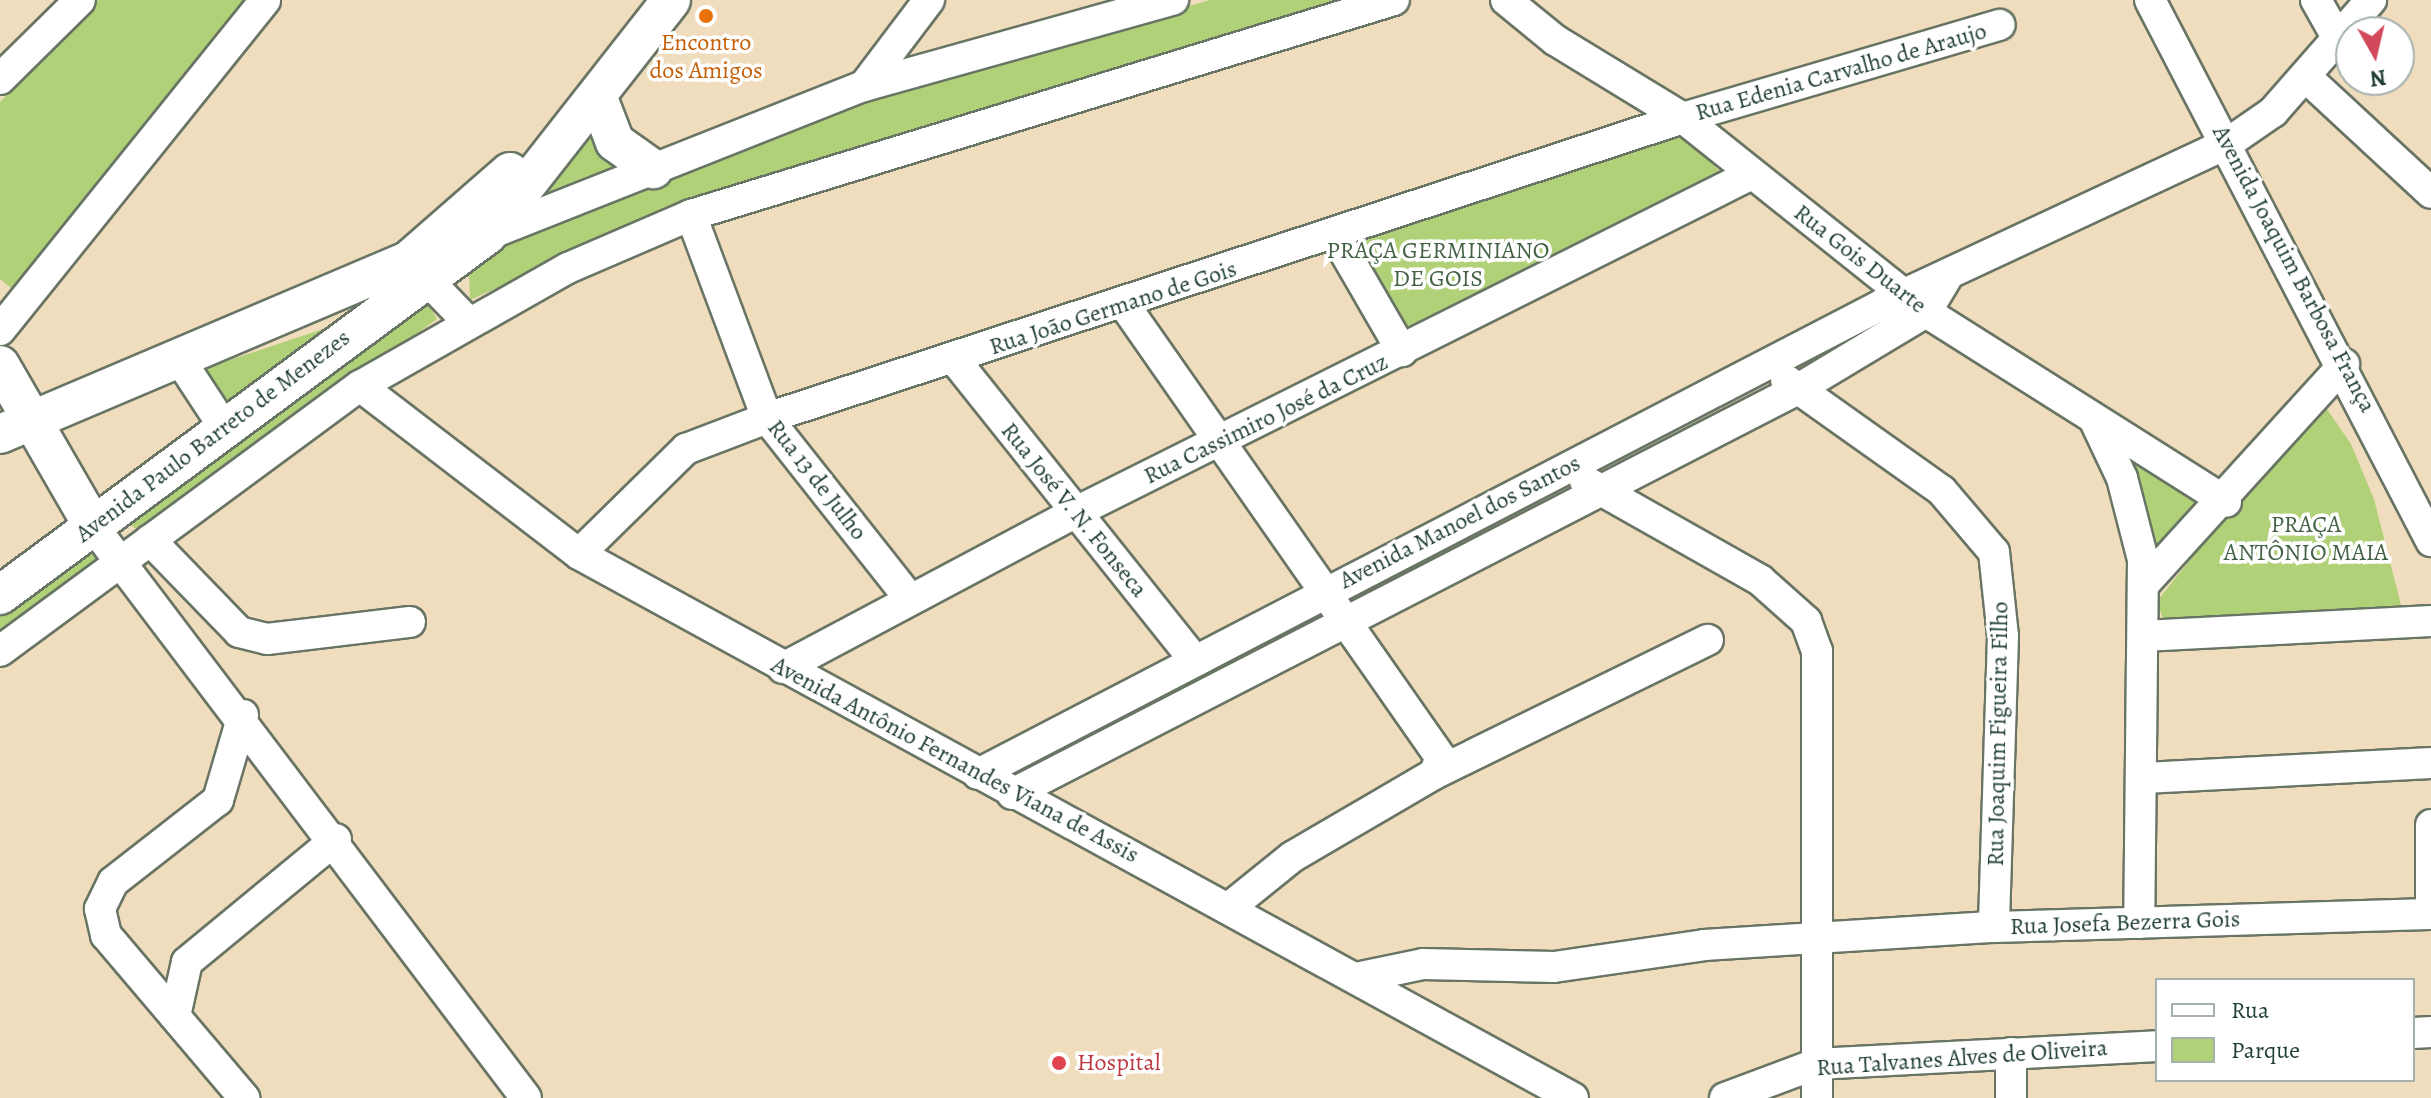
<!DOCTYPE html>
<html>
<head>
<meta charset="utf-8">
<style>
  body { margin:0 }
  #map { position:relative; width:2431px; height:1098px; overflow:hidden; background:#f0ddbd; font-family:Alegreya,serif }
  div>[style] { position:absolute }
  .green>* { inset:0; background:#b1d179 }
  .roads { filter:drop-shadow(2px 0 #687564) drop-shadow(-2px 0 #687564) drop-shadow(0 2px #687564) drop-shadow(0 -2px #687564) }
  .minor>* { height:30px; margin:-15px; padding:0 15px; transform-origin:15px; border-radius:15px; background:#fff }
  .major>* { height:38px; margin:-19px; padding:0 19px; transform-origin:19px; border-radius:19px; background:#fff }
  .dots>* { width:22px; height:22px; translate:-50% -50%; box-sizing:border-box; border:4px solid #fff; border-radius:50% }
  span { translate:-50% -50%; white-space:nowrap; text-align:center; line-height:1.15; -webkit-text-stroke:7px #fff; paint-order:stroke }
  .food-label { font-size:24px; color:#c56008 }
  .street-label { font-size:24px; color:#1f3d34 }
  .park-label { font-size:24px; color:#446245 }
  .health-label { font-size:24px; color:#be3a42 }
  .left { translate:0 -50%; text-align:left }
  .legend { position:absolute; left:2155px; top:978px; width:260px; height:104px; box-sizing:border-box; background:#fff; border:2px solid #a5b1ae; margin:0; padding:10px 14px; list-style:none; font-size:24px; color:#1f3d34 }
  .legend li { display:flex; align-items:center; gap:16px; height:40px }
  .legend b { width:40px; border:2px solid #a5b1ae }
  .north { position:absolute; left:2335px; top:16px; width:80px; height:80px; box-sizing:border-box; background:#fff; border:2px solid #a5b1ae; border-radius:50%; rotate:172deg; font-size:22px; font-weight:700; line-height:32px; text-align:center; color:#1f3d34 }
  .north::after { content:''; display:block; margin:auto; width:28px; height:36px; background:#d1495b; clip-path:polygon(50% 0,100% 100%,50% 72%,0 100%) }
</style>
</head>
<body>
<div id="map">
  <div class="green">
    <i style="clip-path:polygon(95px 0,247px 0,18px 294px,0 279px,0 102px)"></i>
    <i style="clip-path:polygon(1210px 0,1354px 0,529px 274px,470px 300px,469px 271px,505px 242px,844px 106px)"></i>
    <i style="clip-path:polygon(589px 123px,619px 167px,530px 206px)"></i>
    <i style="clip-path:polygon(1677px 125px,1732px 185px,1408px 340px,1342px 236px)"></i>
    <i style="clip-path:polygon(427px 303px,437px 319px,140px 532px,131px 525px,128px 519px)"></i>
    <i style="clip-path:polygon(353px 319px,223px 411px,203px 369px)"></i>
    <i style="clip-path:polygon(2320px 399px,2351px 444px,2374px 499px,2403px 613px,2163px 619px,2157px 601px)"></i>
    <i style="clip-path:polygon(2084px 433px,2204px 505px,2150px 562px)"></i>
    <i style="clip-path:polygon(91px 538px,106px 560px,0 639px,0 606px)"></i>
  </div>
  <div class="roads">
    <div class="minor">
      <i style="left:1506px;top:0;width:63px;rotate:39.2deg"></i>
      <i style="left:1555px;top:40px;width:150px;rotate:31.4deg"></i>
      <i style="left:1683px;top:118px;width:311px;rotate:38.6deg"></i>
      <i style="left:1926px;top:312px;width:355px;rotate:32.3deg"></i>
      <i style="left:2150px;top:0;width:610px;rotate:62.55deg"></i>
      <i style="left:2316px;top:0;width:45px;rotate:60.6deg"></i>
      <i style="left:2307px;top:78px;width:169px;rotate:42.8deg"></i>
      <i style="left:0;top:79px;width:112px;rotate:-44.6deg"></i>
      <i style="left:864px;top:86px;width:108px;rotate:-52.9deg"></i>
      <i style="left:691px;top:215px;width:217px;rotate:69.5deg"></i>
      <i style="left:767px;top:418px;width:231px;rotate:51.7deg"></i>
      <i style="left:487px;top:235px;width:405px;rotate:-21.6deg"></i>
      <i style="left:864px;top:86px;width:321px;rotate:-15.6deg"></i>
      <i style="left:1336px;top:237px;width:132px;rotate:59.9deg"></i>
      <i style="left:413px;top:265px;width:78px;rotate:46deg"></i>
      <i style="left:1123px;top:303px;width:555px;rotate:55.05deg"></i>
      <i style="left:1441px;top:758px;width:17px;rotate:114deg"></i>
      <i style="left:1434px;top:774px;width:164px;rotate:149.7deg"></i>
      <i style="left:1292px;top:857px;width:80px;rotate:141.1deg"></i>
      <i style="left:0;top:330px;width:423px;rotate:-51.2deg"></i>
      <i style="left:955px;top:360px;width:383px;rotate:51.4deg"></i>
      <i style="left:182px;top:363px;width:77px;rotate:56.7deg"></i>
      <i style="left:1786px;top:380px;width:191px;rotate:35.4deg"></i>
      <i style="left:1942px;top:491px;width:80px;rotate:49.6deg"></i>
      <i style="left:1994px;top:552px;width:84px;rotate:83.9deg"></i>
      <i style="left:2003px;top:636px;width:291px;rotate:91.8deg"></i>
      <i style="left:360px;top:386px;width:276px;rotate:37.5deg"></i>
      <i style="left:579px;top:554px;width:1133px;rotate:28.69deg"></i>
      <i style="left:2096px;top:423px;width:61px;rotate:64.7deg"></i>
      <i style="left:2122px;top:478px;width:85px;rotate:75.6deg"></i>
      <i style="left:2143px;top:560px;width:363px;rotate:90.6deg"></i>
      <i style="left:1585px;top:481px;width:201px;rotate:29.5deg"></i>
      <i style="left:1760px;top:580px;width:62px;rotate:41.7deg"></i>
      <i style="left:1806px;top:621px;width:32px;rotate:70deg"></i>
      <i style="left:1817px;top:651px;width:447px;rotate:90deg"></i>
      <i style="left:93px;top:526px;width:717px;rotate:52.87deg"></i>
      <i style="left:150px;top:540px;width:128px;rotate:45.9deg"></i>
      <i style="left:239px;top:632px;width:29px;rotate:14deg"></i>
      <i style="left:267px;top:639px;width:144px;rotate:-6.8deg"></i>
      <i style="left:579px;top:554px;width:150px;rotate:-44.5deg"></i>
      <i style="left:686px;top:449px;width:87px;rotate:-20.9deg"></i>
      <i style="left:767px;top:418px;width:964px;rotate:-18.13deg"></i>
      <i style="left:1683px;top:118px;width:330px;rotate:-16.4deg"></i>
      <i style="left:2145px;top:583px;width:296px;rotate:-47.7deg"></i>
      <i style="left:2144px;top:636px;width:287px;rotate:-3deg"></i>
      <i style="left:0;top:651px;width:447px;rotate:-36.4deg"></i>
      <i style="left:360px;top:386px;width:239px;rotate:-29.6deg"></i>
      <i style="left:568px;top:268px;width:134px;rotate:-23.3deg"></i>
      <i style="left:691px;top:215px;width:735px;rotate:-17.01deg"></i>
      <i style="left:783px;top:668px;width:330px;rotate:-28deg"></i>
      <i style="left:1074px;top:513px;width:758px;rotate:-26.57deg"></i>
      <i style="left:243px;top:715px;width:89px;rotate:106.4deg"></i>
      <i style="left:218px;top:800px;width:133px;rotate:142deg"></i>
      <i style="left:113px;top:882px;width:30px;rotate:116deg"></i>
      <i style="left:100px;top:909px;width:27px;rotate:77deg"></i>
      <i style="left:106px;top:935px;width:214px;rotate:49.7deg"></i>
      <i style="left:978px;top:774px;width:1020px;rotate:-27.44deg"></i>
      <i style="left:1883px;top:304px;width:381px;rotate:-25deg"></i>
      <i style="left:2228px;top:143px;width:55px;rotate:-34.6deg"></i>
      <i style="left:2273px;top:112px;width:149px;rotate:-48.8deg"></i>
      <i style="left:1434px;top:774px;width:305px;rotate:-26.1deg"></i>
      <i style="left:2145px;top:778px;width:286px;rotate:-3deg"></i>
      <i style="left:1012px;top:794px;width:884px;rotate:-27.26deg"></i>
      <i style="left:1798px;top:389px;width:149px;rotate:-31deg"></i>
      <i style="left:1926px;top:312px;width:39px;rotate:-59deg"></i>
      <i style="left:2431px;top:825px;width:74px;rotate:90deg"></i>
      <i style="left:1356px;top:978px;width:68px;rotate:-11.8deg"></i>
      <i style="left:1423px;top:964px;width:131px;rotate:1.3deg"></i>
      <i style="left:1554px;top:967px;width:152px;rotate:-8.3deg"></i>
      <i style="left:1704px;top:945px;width:291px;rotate:-3.6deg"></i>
      <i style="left:1994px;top:927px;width:437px;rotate:-1.7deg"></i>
      <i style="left:175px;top:1016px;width:55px;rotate:-77.5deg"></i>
      <i style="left:187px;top:962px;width:193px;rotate:-39.5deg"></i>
      <i style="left:2413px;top:1033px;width:18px;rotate:-3deg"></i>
      <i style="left:2011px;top:1053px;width:45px;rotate:90deg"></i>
      <i style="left:1725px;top:1098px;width:97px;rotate:-20.5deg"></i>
      <i style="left:1816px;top:1064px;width:341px;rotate:-3deg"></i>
    </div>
    <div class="major">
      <i style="left:598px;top:98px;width:47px;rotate:68.9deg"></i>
      <i style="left:615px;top:142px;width:47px;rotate:35.4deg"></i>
      <i style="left:0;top:365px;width:186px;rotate:60deg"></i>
      <i style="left:0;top:434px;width:444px;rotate:-23deg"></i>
      <i style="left:409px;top:260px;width:134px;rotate:-41.1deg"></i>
      <i style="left:0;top:595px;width:606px;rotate:-36.47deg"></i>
      <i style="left:487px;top:235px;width:298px;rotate:-51.9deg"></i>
    </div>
  </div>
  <div class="dots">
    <i style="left:706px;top:16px;background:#e8710a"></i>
    <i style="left:1059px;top:1063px;background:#e0444e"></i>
  </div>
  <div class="food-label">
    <span style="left:706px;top:57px">Encontro<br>dos Amigos</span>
  </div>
  <div class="street-label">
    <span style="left:1841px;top:72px;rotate:-16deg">Rua Edenia Carvalho de Araujo</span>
    <span style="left:1860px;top:259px;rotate:38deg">Rua Gois Duarte</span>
    <span style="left:2294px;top:269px;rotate:62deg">Avenida Joaquim Barbosa França</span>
    <span style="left:1113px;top:308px;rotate:-18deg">Rua João Germano de Gois</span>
    <span style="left:1266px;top:419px;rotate:-26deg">Rua Cassimiro José da Cruz</span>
    <span style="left:213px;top:436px;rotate:-37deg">Avenida Paulo Barreto de Menezes</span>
    <span style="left:817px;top:480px;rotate:52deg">Rua 13 de Julho</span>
    <span style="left:1074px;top:510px;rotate:51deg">Rua José V. N. Fonseca</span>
    <span style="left:1460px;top:522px;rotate:-27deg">Avenida Manoel dos Santos</span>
    <span style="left:1998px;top:734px;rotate:-89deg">Rua Joaquim Figueira Filho</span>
    <span style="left:955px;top:760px;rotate:28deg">Avenida Antônio Fernandes Viana de Assis</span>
    <span style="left:2125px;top:923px;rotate:-2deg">Rua Josefa Bezerra Gois</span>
    <span style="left:1962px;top:1058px;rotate:-4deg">Rua Talvanes Alves de Oliveira</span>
  </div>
  <div class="park-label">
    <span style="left:1438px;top:265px">PRAÇA GERMINIANO<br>DE GOIS</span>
    <span style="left:2306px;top:539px">PRAÇA<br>ANTÔNIO MAIA</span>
  </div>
  <div class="health-label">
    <span class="left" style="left:1077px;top:1063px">Hospital</span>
  </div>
  <ul class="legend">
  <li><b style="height:10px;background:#fff"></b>Rua</li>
  <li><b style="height:22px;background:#b1d179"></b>Parque</li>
  </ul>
  <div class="north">N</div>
</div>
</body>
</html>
